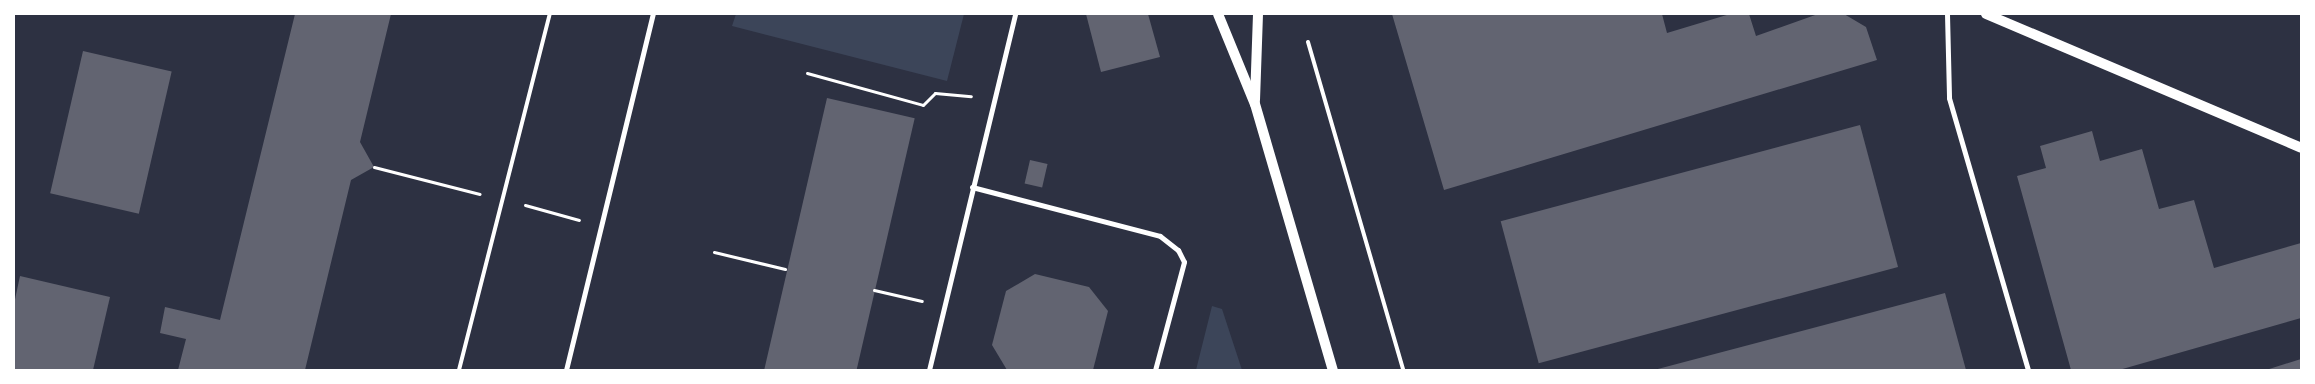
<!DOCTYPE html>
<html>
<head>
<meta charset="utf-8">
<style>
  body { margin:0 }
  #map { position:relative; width:2315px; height:384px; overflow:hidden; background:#2d3142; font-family:"IBM Plex Sans",sans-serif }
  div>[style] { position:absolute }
  .green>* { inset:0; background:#3c4559 }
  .building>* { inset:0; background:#626471; transform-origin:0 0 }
  .path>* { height:3px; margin:-1.5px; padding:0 1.5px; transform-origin:1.5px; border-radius:1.5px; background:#fff }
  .service>* { height:4px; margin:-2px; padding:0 2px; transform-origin:2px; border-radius:2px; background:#fff }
  .minor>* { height:5px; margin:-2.5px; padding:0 2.5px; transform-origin:2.5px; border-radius:2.5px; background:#fff }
  .secondary>* { height:10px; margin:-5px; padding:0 5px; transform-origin:5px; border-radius:5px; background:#fff }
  span { translate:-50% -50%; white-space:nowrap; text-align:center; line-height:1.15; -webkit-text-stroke:5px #fff; paint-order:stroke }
  .frame { position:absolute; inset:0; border:15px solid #fff; pointer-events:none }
</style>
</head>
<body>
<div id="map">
  <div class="green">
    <i style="clip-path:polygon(736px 14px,964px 14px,947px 81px,732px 26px)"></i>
    <i style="clip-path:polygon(1212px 306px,1222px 309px,1242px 370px,1196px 370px)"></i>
  </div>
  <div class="building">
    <i style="clip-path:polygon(295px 14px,391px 14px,360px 142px,374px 167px,351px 180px,305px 370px,178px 370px,186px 339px,160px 333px,165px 307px,220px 320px)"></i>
    <i style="clip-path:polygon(1086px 14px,1148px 14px,1160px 57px,1101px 72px)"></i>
    <i style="clip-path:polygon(1392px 14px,1662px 14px,1667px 33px,1730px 14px,1749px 14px,1756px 36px,1818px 14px,1844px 14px,1866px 27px,1877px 60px,1444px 190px)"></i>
    <i style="left:83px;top:51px;width:91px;height:146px;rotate:13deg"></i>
    <i style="left:827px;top:98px;width:90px;height:280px;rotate:13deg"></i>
    <i style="left:1860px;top:125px;width:147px;height:372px;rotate:75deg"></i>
    <i style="clip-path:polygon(2092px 131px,2100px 161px,2142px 149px,2159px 209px,2194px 200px,2214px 268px,2301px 243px,2301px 318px,2119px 370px,2071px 370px,2017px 176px,2046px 168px,2040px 146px)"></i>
    <i style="left:1030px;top:160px;width:18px;height:24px;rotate:13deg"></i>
    <i style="clip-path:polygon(1035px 274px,1089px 287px,1108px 311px,1093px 370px,1007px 370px,992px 345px,1006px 291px)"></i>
    <i style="clip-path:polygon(20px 276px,110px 297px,93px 370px,14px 370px,14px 304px)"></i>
    <i style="clip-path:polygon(1945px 293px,1966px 370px,1654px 370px)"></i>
    <i style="clip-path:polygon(2301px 359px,2301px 370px,2266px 370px)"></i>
  </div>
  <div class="path">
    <i style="left:807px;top:73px;width:120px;rotate:15.4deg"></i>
    <i style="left:923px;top:105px;width:17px;rotate:-45deg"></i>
    <i style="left:935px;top:93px;width:36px;rotate:5deg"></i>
    <i style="left:374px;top:167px;width:109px;rotate:14.3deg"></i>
    <i style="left:525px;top:205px;width:56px;rotate:15.5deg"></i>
    <i style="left:714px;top:252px;width:73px;rotate:13.5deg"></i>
    <i style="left:874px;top:290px;width:49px;rotate:12.9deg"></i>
  </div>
  <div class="service">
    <i style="left:1308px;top:42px;width:341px;rotate:73.8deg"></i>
    <i style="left:459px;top:370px;width:367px;rotate:-75.7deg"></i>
  </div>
  <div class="minor">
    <i style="left:1947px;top:14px;width:84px;rotate:88.6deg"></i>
    <i style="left:1949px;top:98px;width:283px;rotate:73.8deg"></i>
    <i style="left:972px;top:187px;width:194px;rotate:14.6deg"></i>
    <i style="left:1160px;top:236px;width:23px;rotate:38deg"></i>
    <i style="left:1178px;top:250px;width:13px;rotate:63deg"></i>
    <i style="left:1184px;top:262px;width:112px;rotate:105deg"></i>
    <i style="left:566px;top:370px;width:366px;rotate:-76.3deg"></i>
    <i style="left:929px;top:370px;width:366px;rotate:-76.4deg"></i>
  </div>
  <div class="secondary">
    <i style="left:1218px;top:14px;width:97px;rotate:67.7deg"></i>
    <i style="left:1255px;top:104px;width:277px;rotate:73.7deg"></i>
    <i style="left:1986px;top:14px;width:342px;rotate:23deg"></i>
    <i style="left:1255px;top:100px;width:86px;rotate:-88deg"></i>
  </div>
  <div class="frame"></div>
</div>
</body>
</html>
